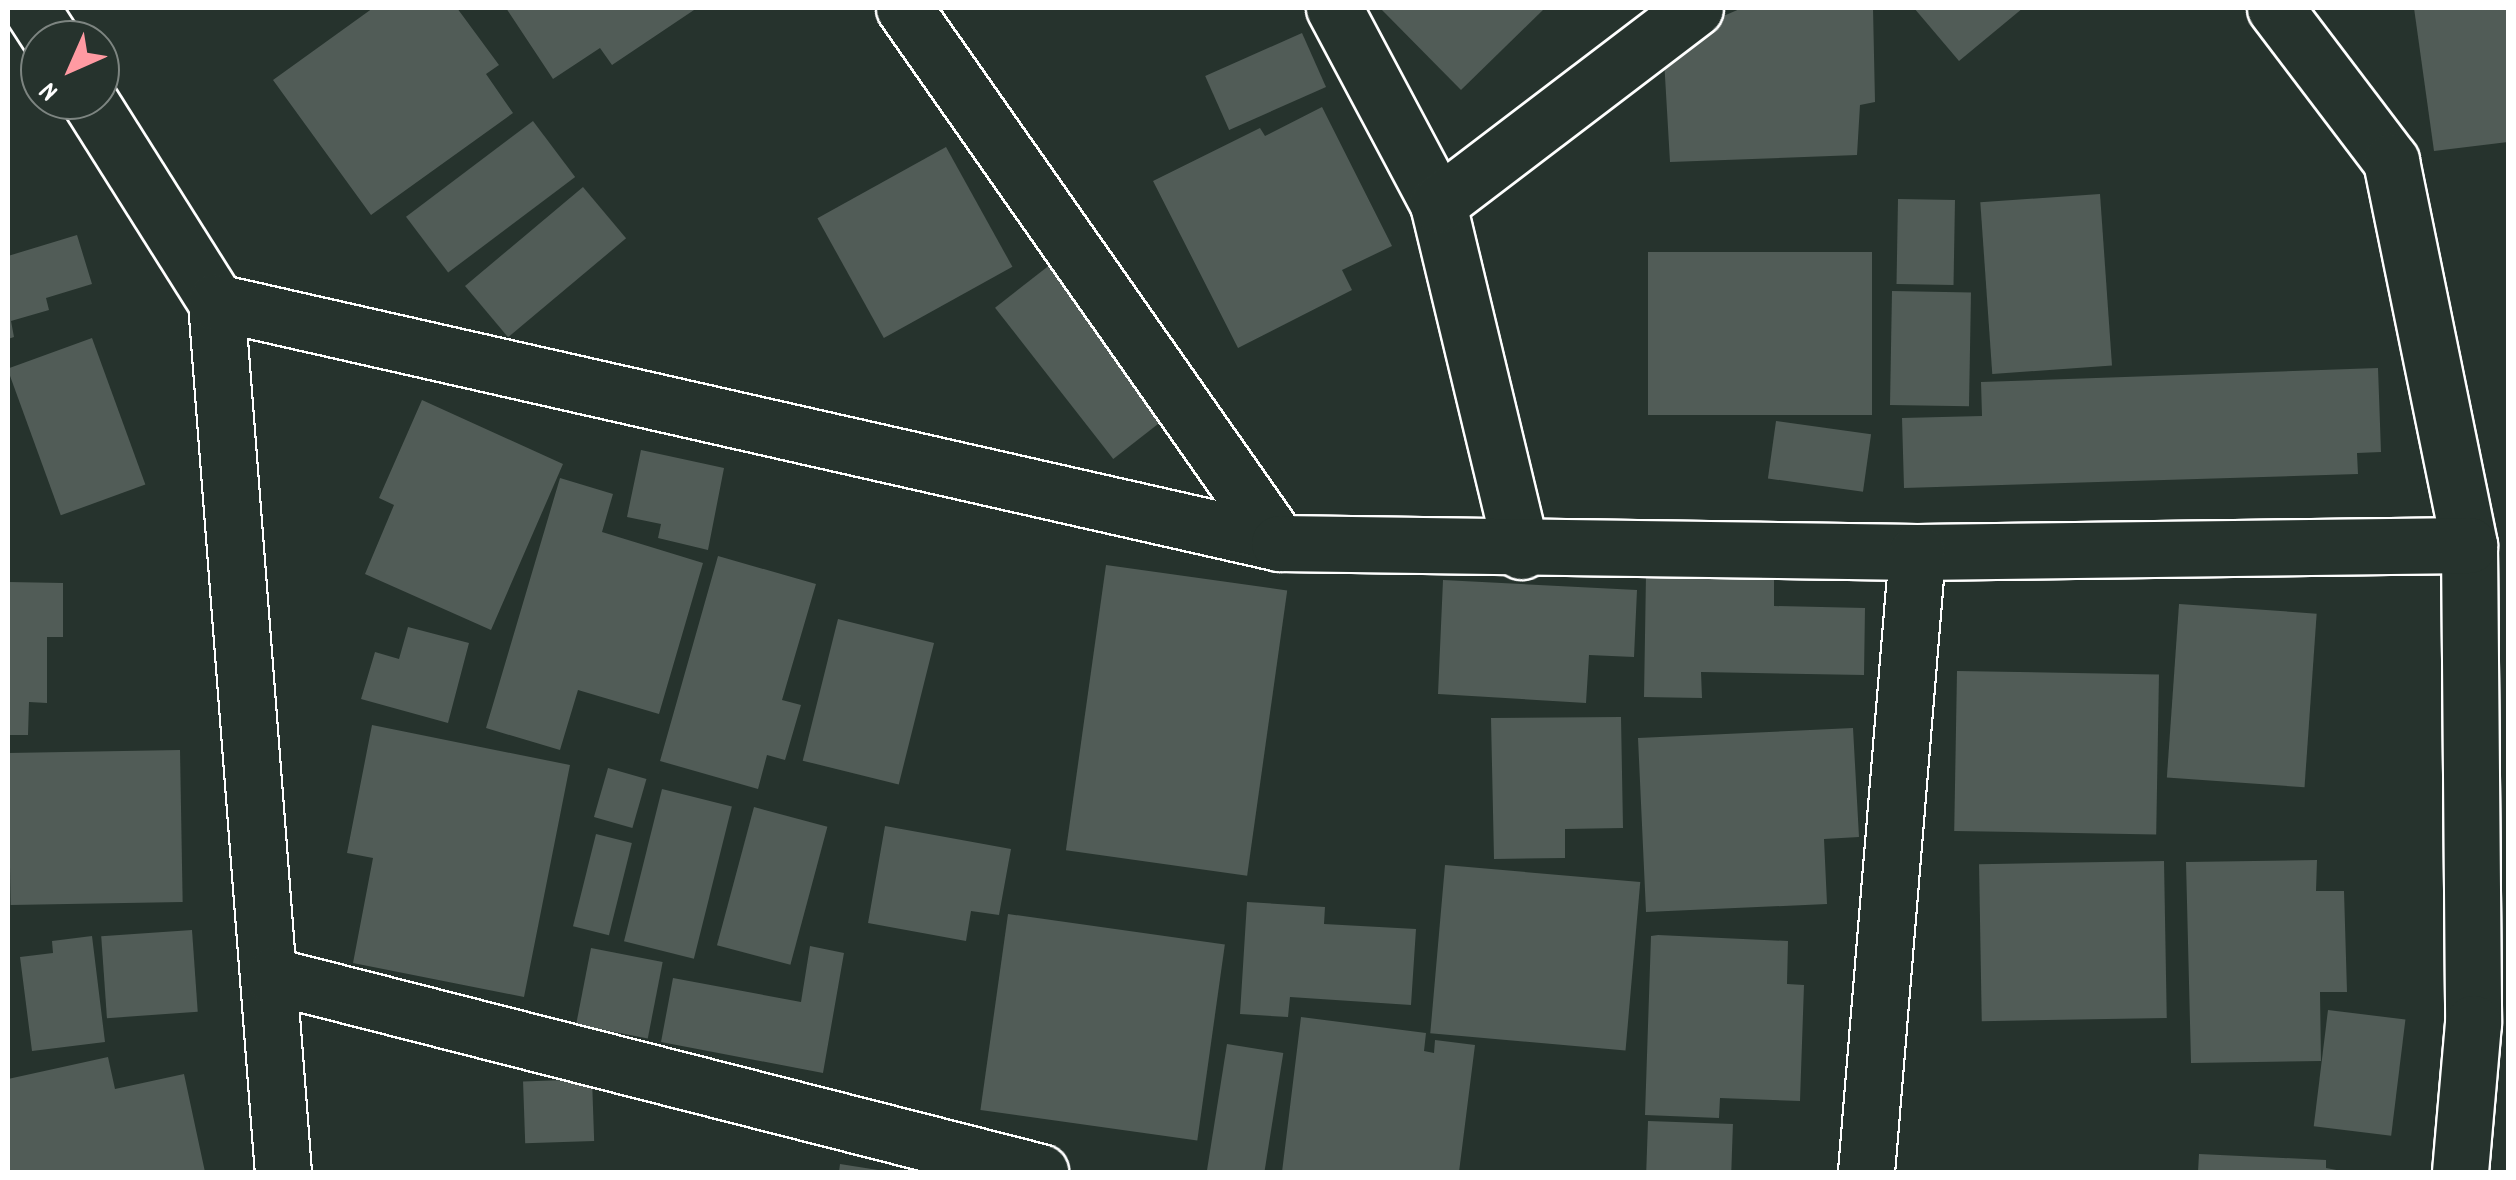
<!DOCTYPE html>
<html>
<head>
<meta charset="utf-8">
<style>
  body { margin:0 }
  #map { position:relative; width:2516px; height:1180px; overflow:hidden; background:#26332d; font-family:Dekko,sans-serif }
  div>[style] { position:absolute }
  .building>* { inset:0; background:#515c57; transform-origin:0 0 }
  .roads { filter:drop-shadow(2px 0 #fff) drop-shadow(-2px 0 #fff) drop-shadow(0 2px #fff) drop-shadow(0 -2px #fff) }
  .minor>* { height:55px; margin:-27.5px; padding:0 27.5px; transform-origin:27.5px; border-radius:27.5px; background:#26332d }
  span { translate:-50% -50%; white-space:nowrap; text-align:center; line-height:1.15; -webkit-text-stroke:9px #26332d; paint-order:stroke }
  .frame { position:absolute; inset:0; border:10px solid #fff; pointer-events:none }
  .north { position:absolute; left:20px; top:20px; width:100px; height:100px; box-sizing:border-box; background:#26332d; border:2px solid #7d8581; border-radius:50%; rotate:225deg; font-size:28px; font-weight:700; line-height:40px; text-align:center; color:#fff }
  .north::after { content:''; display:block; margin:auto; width:35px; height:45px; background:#ff9aa2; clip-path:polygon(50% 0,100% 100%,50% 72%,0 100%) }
</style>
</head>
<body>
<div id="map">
  <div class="building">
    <i style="clip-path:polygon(373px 8px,457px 8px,499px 65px,486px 74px,513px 113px,371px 215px,273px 80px)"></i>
    <i style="clip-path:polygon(506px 8px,697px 8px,612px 65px,600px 48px,553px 79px)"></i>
    <i style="clip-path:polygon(1380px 8px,1545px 8px,1461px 90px)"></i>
    <i style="clip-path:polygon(1742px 8px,1873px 8px,1875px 102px,1860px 105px,1857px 155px,1670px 162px,1663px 42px)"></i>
    <i style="clip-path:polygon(1914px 8px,2023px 8px,1959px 61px)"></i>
    <i style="clip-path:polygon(2414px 8px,2508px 8px,2508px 142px,2434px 151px)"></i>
    <i style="left:1302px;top:33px;width:59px;height:106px;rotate:66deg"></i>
    <i style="clip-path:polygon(1322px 107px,1392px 246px,1342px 270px,1352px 290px,1238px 348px,1153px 181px,1260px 128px,1265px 136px)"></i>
    <i style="left:533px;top:121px;width:70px;height:159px;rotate:53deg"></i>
    <i style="left:946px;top:147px;width:137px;height:147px;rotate:61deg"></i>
    <i style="left:583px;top:187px;width:67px;height:154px;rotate:50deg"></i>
    <i style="left:2100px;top:194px;width:172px;height:120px;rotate:86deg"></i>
    <i style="left:1898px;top:199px;width:57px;height:85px;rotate:1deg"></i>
    <i style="clip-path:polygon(77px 235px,92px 284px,46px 298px,49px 310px,11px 321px,14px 337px,8px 339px,8px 256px)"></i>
    <i style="left:1648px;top:252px;width:224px;height:163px"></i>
    <i style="left:1051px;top:264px;width:192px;height:71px;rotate:52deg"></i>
    <i style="left:1892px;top:291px;width:79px;height:114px;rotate:1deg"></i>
    <i style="left:92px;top:338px;width:156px;height:90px;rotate:70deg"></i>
    <i style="clip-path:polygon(2378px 368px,2381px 452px,2357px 453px,2358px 474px,1904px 488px,1902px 418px,1982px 416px,1981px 382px)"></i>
    <i style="clip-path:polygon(422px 400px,563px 464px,491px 630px,365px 574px,394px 505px,379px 498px)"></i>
    <i style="left:1776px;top:421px;width:96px;height:58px;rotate:8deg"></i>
    <i style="clip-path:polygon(641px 450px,724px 468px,708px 550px,658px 538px,661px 524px,627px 517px)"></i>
    <i style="clip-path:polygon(560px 478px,613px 494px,602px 532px,703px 563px,659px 714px,578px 690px,560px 750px,486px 728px)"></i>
    <i style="clip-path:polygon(718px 556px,816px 584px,782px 700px,801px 705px,785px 760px,767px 755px,758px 789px,660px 761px)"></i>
    <i style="left:1106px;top:565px;width:183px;height:288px;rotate:8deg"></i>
    <i style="clip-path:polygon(1646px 574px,1774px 575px,1774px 606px,1865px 608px,1864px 675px,1701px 672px,1702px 698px,1644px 697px)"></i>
    <i style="clip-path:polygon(1443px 580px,1637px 590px,1634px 657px,1589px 655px,1586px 703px,1438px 694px)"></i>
    <i style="clip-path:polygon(8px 582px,63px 583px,63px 637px,47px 637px,47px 703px,29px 702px,28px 735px,8px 735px)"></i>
    <i style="left:2179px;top:604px;width:138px;height:174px;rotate:4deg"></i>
    <i style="left:838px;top:619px;width:99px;height:146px;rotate:14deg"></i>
    <i style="clip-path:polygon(408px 627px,469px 643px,448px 723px,361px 699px,375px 652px,399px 659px)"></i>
    <i style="left:1957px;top:671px;width:202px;height:160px;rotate:1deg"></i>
    <i style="clip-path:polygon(1621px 717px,1623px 828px,1565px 829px,1565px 858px,1494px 859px,1491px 718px)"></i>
    <i style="clip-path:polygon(372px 725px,570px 765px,524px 997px,353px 963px,373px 858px,347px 853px)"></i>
    <i style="clip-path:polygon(1853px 728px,1859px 837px,1824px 839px,1827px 904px,1646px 912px,1638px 738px)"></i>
    <i style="left:180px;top:750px;width:152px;height:172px;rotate:89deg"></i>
    <i style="left:608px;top:768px;width:40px;height:51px;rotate:16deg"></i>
    <i style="left:662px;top:789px;width:72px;height:157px;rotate:14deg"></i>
    <i style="left:754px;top:807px;width:76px;height:143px;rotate:15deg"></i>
    <i style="clip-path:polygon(885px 826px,1011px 849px,999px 915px,971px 911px,966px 941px,868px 923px)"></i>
    <i style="left:596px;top:834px;width:37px;height:95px;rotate:14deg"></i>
    <i style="clip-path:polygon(2317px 860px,2316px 891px,2344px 891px,2347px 992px,2320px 992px,2321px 1061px,2191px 1063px,2186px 862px)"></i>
    <i style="left:2164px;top:861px;width:157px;height:185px;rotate:89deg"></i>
    <i style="left:1445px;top:865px;width:196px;height:169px;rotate:5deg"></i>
    <i style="clip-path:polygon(1247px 902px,1325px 907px,1324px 924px,1416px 929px,1411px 1005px,1290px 997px,1288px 1017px,1240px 1014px)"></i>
    <i style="left:1008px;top:914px;width:219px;height:198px;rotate:8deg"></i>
    <i style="left:192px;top:930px;width:82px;height:91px;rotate:86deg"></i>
    <i style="clip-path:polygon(1658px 935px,1788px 941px,1787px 984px,1804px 985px,1800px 1101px,1720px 1098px,1719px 1118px,1645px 1115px,1651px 936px)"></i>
    <i style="clip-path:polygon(92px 936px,105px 1042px,32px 1051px,20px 957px,53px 953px,52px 941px)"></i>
    <i style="clip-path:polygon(810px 946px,844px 953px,823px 1073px,661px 1042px,673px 978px,801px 1002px)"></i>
    <i style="left:591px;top:948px;width:73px;height:78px;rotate:11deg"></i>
    <i style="left:2328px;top:1010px;width:78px;height:117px;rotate:7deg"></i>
    <i style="clip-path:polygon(1301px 1017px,1426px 1033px,1424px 1051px,1434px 1053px,1435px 1040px,1475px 1045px,1459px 1172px,1282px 1172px)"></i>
    <i style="left:1227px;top:1044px;width:57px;height:129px;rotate:9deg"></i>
    <i style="clip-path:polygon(108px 1057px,115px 1089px,184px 1074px,205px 1172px,8px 1172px,8px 1079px)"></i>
    <i style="left:592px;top:1079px;width:62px;height:69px;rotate:88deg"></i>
    <i style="left:1648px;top:1121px;width:85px;height:51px;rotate:2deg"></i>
    <i style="clip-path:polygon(2199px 1154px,2326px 1160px,2326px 1168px,2347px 1172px,2198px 1172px)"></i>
    <i style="clip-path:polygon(840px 1164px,878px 1170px,878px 1172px,839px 1172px)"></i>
  </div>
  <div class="roads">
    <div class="minor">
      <i style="left:31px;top:8px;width:38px;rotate:57deg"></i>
      <i style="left:904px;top:8px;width:653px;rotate:54.97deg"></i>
      <i style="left:1334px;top:8px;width:222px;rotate:62deg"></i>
      <i style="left:1438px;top:204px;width:357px;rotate:76.5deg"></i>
      <i style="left:2275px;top:8px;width:192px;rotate:52.8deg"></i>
      <i style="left:2391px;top:161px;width:392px;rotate:78.5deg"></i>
      <i style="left:2469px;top:545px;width:478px;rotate:89.5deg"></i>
      <i style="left:2473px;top:1023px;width:150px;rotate:95deg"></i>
      <i style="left:89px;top:100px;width:239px;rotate:57.8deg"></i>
      <i style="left:216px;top:302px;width:873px;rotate:85.6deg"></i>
      <i style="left:1438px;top:204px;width:323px;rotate:-37.3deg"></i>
      <i style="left:216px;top:302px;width:1090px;rotate:12.77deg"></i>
      <i style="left:1279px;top:543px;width:638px;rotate:0.81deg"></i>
      <i style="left:1917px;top:552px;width:552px;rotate:-0.73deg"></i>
      <i style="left:273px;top:976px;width:792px;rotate:14.33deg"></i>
      <i style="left:1866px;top:1172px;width:622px;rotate:-85.3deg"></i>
    </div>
  </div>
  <div class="frame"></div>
  <div class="north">N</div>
</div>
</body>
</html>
